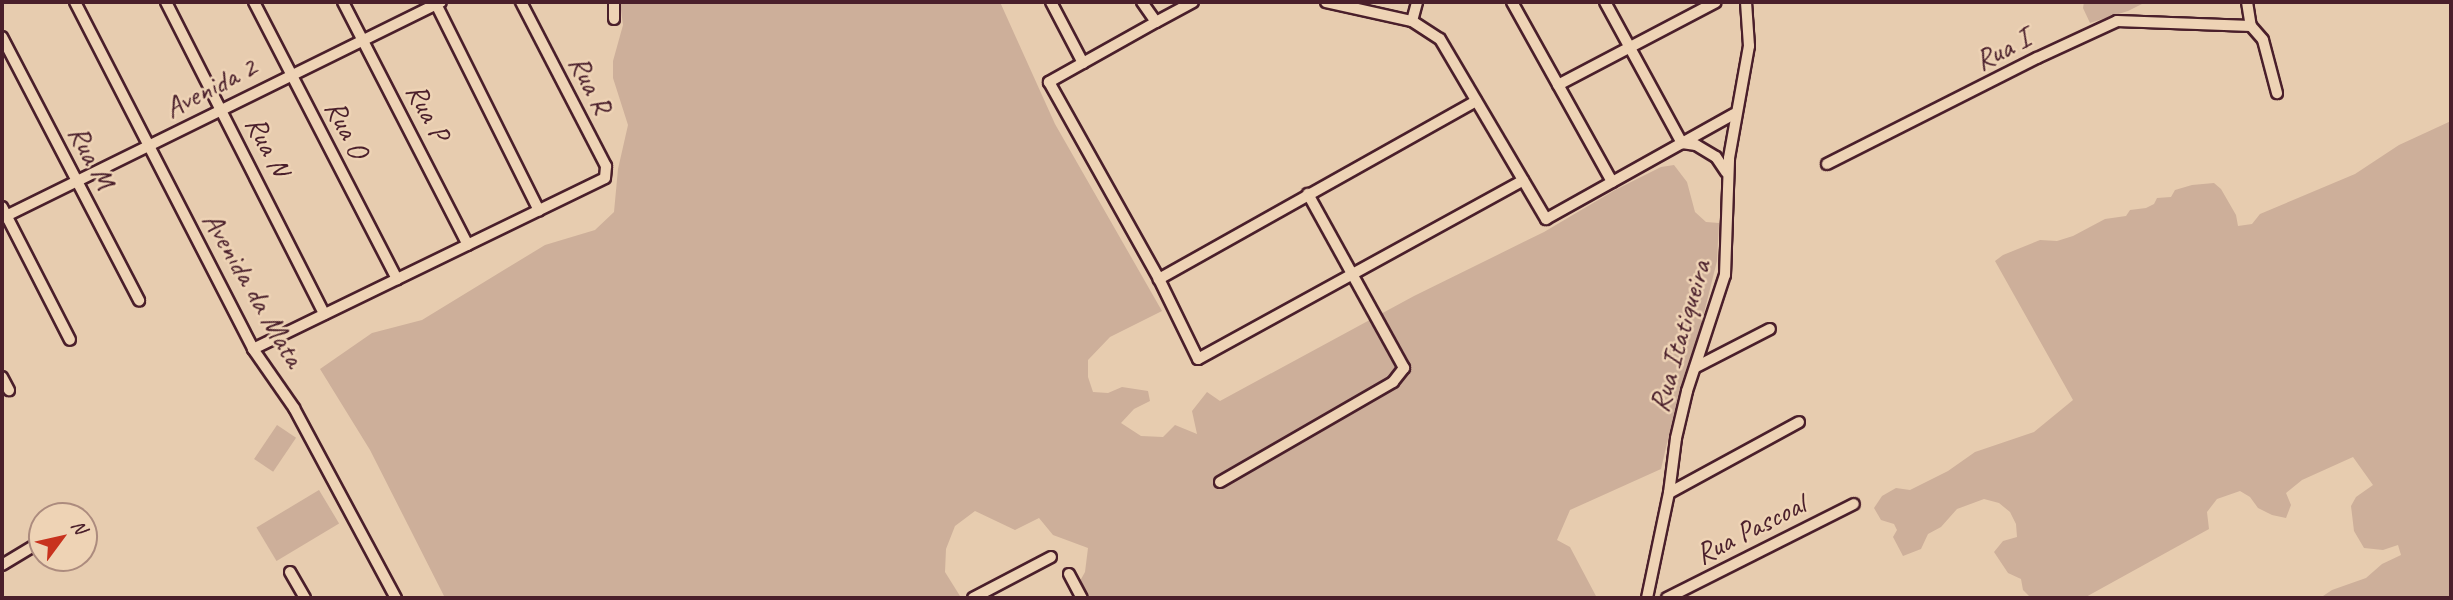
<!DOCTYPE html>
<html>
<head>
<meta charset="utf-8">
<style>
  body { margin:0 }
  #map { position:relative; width:2453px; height:600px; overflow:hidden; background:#e7ccaf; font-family:Caveat,sans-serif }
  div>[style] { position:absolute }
  .green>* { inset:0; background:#cdaf9a; transform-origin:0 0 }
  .roads { filter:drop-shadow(2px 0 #4a1f2b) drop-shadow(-2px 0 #4a1f2b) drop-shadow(0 2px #4a1f2b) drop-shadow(0 -2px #4a1f2b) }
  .street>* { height:10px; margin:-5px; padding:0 5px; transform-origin:5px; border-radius:5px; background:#eed3b5 }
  span { translate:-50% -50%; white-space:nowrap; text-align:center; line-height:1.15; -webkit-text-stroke:5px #eed3b5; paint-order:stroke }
  .street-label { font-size:30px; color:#4a1f2b }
  .frame { position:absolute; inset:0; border:4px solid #4a1f2b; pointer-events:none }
  .north { position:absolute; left:28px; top:502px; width:70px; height:70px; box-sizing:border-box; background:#eed3b5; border:2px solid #ac8b7e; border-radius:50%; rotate:57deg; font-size:19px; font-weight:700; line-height:28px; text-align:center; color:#4a1f2b }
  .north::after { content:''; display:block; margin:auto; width:24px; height:32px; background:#c8321e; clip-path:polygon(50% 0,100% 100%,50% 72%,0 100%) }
</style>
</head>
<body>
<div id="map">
  <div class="green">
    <i style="clip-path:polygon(620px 2px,1000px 2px,1055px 124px,1162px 311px,1110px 337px,1088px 360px,1088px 377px,1093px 392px,1108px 393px,1122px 387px,1148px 391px,1150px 401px,1134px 409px,1121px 423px,1141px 436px,1163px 437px,1175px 425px,1197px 434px,1192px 411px,1207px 392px,1220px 401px,1414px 296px,1544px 232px,1615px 190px,1661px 167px,1674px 165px,1687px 182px,1695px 212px,1706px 222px,1719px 223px,1717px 261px,1701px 325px,1679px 392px,1661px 469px,1570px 510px,1557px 540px,1570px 547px,1597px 598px,1089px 598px,1080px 581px,1085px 572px,1088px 548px,1053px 535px,1039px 518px,1015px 530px,975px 511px,955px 526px,946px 549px,945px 572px,960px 596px,954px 598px,445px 598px,370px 450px,320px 369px,372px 333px,422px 320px,545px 245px,595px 230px,614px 212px,618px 169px,628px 125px,613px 78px,613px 61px,623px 25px)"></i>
    <i style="clip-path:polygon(2084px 2px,2146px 2px,2128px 11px,2090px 23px,2083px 8px)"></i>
    <i style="clip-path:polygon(2451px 121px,2451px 598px,2320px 598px,2332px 590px,2366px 578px,2382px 564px,2401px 555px,2398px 545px,2383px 550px,2364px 548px,2354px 531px,2351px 506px,2356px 497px,2373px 485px,2353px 457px,2302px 480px,2286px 493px,2291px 505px,2286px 518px,2272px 515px,2258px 508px,2250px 497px,2240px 491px,2217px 499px,2207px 512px,2209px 529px,2084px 598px,2031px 598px,2023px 590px,2021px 579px,2008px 573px,1994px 552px,2003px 541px,2017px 537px,2016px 524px,2010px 512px,1999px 503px,1984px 499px,1957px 509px,1941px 527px,1928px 534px,1921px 549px,1903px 556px,1893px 537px,1897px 530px,1894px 524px,1881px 520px,1874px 508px,1882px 496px,1896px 488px,1910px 490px,1948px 471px,1975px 452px,2034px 432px,2073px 400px,1995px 261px,2003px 255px,2040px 240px,2057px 241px,2073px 236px,2105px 219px,2126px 216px,2130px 210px,2146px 208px,2154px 204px,2157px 198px,2171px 197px,2175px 190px,2192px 185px,2214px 183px,2221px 189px,2236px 215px,2238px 226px,2252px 224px,2260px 214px,2355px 174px,2399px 145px)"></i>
    <i style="left:277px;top:425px;width:23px;height:41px;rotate:34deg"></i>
    <i style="left:319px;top:490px;width:39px;height:73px;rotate:59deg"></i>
  </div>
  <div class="roads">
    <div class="street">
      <i style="left:75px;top:2px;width:390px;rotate:62.8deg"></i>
      <i style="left:253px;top:349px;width:72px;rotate:55.2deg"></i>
      <i style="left:294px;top:408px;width:216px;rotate:61.8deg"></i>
      <i style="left:166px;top:2px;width:350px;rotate:63.1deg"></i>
      <i style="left:254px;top:2px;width:312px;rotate:62.7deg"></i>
      <i style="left:343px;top:2px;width:273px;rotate:62.8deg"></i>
      <i style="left:435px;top:2px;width:233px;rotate:63.5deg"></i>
      <i style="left:614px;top:2px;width:17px;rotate:90deg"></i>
      <i style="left:1051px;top:2px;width:69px;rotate:62.3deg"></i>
      <i style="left:1142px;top:2px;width:24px;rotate:55deg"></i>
      <i style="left:1156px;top:22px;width:42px;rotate:-28.4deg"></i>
      <i style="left:1326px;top:2px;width:88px;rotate:12.5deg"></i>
      <i style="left:1412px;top:21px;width:33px;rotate:33deg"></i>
      <i style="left:1440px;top:39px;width:209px;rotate:59.5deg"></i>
      <i style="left:1546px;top:219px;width:215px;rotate:-29.2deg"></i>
      <i style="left:1512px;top:2px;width:206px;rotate:60.9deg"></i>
      <i style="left:1605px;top:2px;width:161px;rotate:61.4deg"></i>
      <i style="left:1682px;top:143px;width:14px;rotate:8deg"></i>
      <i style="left:1696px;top:145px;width:23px;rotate:31deg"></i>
      <i style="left:1716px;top:157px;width:18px;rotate:56deg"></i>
      <i style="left:2247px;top:2px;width:24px;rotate:81deg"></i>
      <i style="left:2251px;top:26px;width:18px;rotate:49deg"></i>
      <i style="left:2263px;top:40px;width:55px;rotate:75.2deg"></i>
      <i style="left:1412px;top:21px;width:20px;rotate:-75deg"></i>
      <i style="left:1156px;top:22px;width:123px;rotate:150.7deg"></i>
      <i style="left:1049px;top:82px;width:226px;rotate:60.8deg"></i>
      <i style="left:2px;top:37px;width:297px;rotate:62.5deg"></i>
      <i style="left:1558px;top:85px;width:178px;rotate:-27.7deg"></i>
      <i style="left:1476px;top:101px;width:364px;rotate:150.7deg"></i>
      <i style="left:1159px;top:279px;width:89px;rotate:64deg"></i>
      <i style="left:1198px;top:359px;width:371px;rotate:-28.8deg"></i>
      <i style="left:1827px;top:164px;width:235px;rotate:-26.8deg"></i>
      <i style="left:2037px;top:58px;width:88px;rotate:-24.8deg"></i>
      <i style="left:2117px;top:21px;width:134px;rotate:2.1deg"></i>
      <i style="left:2px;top:207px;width:149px;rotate:62.9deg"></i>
      <i style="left:2px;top:218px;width:489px;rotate:-26.2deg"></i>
      <i style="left:253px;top:349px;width:391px;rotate:-25.9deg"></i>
      <i style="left:605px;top:178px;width:12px;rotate:-85deg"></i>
      <i style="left:606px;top:166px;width:185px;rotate:-117.4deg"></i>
      <i style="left:1696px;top:367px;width:83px;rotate:-27.2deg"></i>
      <i style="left:2px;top:377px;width:15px;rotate:62deg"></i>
      <i style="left:1220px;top:482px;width:200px;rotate:-30deg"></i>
      <i style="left:1393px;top:382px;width:18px;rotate:-52deg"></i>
      <i style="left:1404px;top:368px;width:199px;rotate:-118.9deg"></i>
      <i style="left:1669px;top:493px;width:148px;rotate:-28.6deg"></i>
      <i style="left:2px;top:565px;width:47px;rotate:-31deg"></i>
      <i style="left:290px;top:572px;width:30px;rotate:60deg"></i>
      <i style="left:1069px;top:574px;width:27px;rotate:62deg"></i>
      <i style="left:973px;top:598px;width:88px;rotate:-27.7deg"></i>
      <i style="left:1647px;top:598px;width:107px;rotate:-78.2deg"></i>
      <i style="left:1669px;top:493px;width:55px;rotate:-82.7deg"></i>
      <i style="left:1676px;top:438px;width:48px;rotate:-76.8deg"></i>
      <i style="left:1687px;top:391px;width:122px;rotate:-71.9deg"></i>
      <i style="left:1725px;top:275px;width:117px;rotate:-88deg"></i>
      <i style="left:1729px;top:158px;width:114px;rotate:-79.9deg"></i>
      <i style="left:1749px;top:46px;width:44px;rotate:-93.9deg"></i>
      <i style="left:1667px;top:598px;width:209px;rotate:-26.7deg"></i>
    </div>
  </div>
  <div class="street-label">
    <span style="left:2002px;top:49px;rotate:-27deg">Rua I</span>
    <span style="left:591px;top:84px;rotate:63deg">Rua R</span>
    <span style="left:210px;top:87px;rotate:-27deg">Avenida 2</span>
    <span style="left:428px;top:112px;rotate:63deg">Rua P</span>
    <span style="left:347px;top:129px;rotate:63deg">Rua O</span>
    <span style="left:268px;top:146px;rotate:63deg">Rua N</span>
    <span style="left:92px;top:157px;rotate:63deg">Rua M</span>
    <span style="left:254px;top:289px;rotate:60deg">Avenida da Mata</span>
    <span style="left:1679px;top:336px;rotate:-74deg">Rua Itatiqueira</span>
    <span style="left:1750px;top:529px;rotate:-27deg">Rua Pascoal</span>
  </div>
  <div class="frame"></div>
  <div class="north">N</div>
</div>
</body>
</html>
